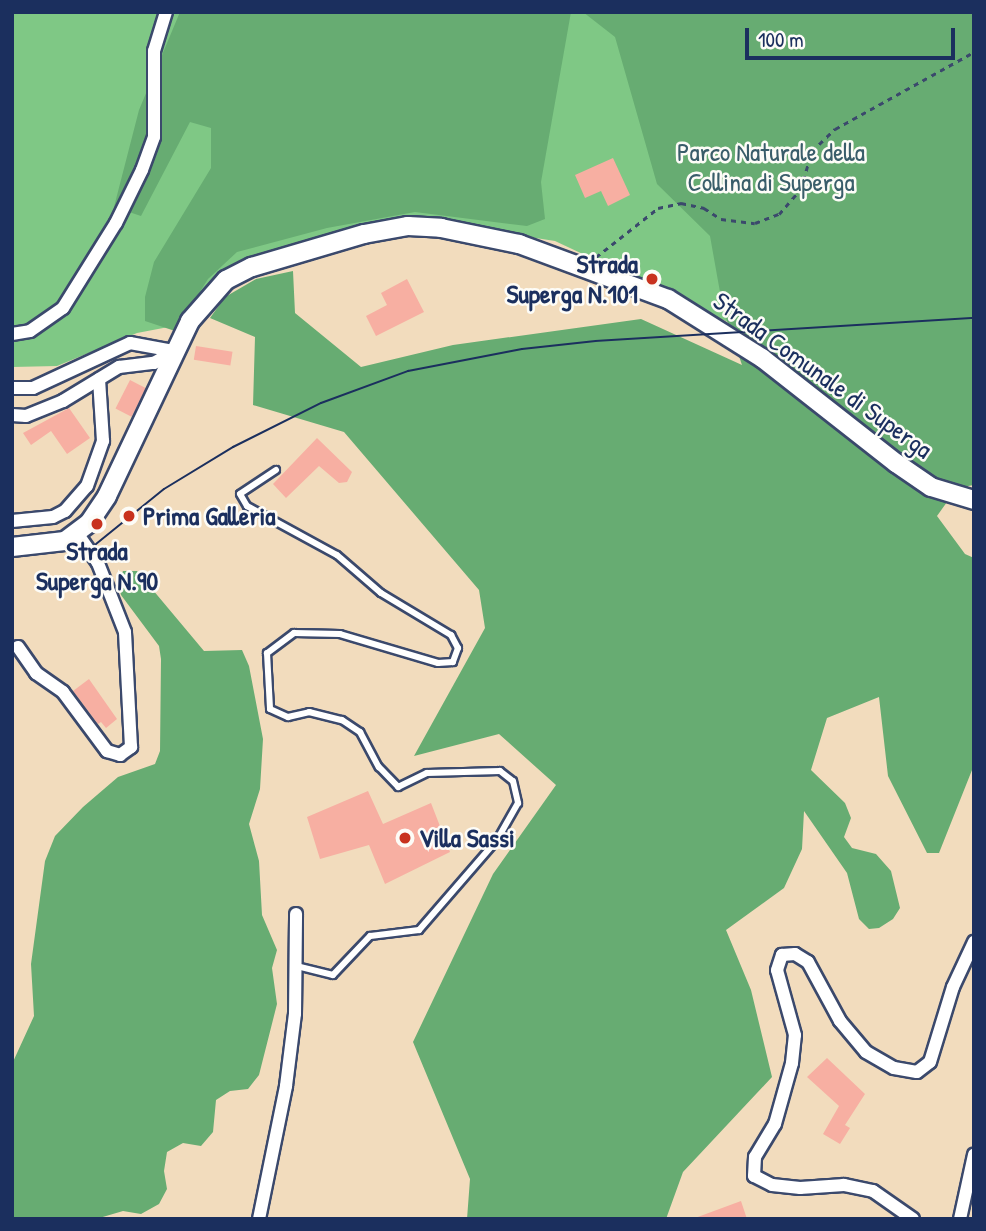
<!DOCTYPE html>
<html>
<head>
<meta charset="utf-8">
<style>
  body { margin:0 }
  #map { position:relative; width:986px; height:1231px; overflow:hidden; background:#f2dcbd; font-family:"Patrick Hand",sans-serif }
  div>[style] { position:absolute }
  .green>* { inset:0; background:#7fc885 }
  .forest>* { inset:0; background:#67ac72 }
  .building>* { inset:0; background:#f7afa2; transform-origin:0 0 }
  .path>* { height:2.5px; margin-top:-1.25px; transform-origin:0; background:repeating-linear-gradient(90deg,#3b496c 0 5px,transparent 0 10px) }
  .roads { filter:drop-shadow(2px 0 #3b496c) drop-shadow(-2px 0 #3b496c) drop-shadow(0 2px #3b496c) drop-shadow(0 -2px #3b496c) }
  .lane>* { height:6px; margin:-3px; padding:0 3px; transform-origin:3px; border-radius:3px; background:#fff }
  .street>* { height:12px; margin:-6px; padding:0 6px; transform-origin:6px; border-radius:6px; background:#fff }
  .secondary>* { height:18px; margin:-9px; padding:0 9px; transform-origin:9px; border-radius:9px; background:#fff }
  .tram>* { height:2px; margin:-1px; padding:0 1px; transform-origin:1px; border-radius:1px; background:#1b2f5e }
  .dots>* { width:19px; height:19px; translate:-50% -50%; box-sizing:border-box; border:4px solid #fdfcf7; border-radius:50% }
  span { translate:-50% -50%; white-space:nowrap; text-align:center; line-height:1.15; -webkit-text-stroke:5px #fdfcf7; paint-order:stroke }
  .park-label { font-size:26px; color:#395d6a }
  .poi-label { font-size:26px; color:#1b2f5e; font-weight:700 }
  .right { translate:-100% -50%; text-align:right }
  .left { translate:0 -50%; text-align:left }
  .street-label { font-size:26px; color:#1b2f5e }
  .frame { position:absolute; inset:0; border:14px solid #1b2f5e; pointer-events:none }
  .scale { position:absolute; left:745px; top:28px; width:210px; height:32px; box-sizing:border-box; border:4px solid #1b2f5e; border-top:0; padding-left:9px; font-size:21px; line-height:24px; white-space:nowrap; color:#1b2f5e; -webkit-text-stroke:5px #fdfcf7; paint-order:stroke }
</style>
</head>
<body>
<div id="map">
  <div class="green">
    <i style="clip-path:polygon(12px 12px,974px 12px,730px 323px,555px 241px,452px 225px,399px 223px,242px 261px,179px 325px,137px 333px,57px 366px,12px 367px)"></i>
  </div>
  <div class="forest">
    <i style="clip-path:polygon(180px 12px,571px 12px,541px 182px,545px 219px,527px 226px,415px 212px,327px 228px,237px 252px,208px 279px,175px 331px,145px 321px,145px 297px,154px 262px,211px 168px,211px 128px,190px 122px,141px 216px,114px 207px,139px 110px)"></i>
    <i style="clip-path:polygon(583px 12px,974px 12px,974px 485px,957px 488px,937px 516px,965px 554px,974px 558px,974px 765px,939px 853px,927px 853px,888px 776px,879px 697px,827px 718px,811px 770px,845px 803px,851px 818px,844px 837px,852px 848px,876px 854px,891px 871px,900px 908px,893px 919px,879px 928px,869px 929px,859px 919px,847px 873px,804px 811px,802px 849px,784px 888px,726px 930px,751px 990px,772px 1077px,683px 1172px,666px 1219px,467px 1219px,470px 1179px,413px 1042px,493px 874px,556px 785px,499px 734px,414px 756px,485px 628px,479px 590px,344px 432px,253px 405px,255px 337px,210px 318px,225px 297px,256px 279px,293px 271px,295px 313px,361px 367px,453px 345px,641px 319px,742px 365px,723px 309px,710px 236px,657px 184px,615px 37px)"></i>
    <i style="clip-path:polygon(123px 571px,137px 571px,204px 651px,242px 650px,249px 666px,263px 739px,260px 789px,249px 824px,259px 861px,262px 915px,277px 950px,272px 968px,277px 1004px,259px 1075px,248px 1089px,230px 1091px,216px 1100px,213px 1132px,201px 1146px,183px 1143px,167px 1152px,164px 1171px,167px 1189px,159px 1204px,141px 1214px,123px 1211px,96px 1219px,12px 1219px,12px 1064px,34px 1016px,31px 964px,45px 861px,55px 836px,83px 807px,118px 777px,155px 764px,160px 751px,161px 659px,159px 646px,121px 595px,118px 582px)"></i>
  </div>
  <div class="building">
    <i style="clip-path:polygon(613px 158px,630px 195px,608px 206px,601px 191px,585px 198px,575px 175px)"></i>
    <i style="clip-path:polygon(407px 279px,424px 312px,376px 336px,366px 316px,387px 305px,381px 293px)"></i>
    <i style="left:196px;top:346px;width:37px;height:14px;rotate:9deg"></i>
    <i style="left:130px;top:380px;width:18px;height:32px;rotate:27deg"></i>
    <i style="clip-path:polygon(69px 408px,90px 438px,67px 454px,51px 431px,31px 445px,23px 433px)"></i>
    <i style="clip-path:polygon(317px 438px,352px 472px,347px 482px,339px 483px,319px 466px,286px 498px,273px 484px)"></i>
    <i style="clip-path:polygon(89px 679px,117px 719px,106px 728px,101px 722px,98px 724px,73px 691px)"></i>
    <i style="clip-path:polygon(368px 791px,383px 824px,431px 803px,450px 852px,385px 884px,369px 845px,320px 859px,307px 817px)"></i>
    <i style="clip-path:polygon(827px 1058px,865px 1094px,845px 1125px,850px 1128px,840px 1144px,823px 1134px,839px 1106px,807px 1077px)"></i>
    <i style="clip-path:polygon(741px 1201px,747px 1219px,695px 1219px,695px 1218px)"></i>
  </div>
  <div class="path">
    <i style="left:596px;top:257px;width:79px;rotate:-38.3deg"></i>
    <i style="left:658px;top:208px;width:24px;rotate:-12deg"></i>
    <i style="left:681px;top:203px;width:24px;rotate:12deg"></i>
    <i style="left:704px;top:208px;width:20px;rotate:33deg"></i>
    <i style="left:721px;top:219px;width:34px;rotate:7deg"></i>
    <i style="left:755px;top:223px;width:26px;rotate:-21deg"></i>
    <i style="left:779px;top:214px;width:32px;rotate:-49deg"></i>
    <i style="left:800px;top:190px;width:41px;rotate:-72.9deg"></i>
    <i style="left:812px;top:151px;width:32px;rotate:-44deg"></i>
    <i style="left:835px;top:129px;width:159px;rotate:-29deg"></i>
  </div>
  <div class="roads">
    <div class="lane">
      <i style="left:276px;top:470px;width:43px;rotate:146.3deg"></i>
      <i style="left:240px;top:494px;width:14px;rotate:60deg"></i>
      <i style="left:247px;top:506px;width:102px;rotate:28.6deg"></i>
      <i style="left:337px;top:555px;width:58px;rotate:40.8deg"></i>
      <i style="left:381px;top:593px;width:82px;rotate:31deg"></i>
      <i style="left:451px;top:635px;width:15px;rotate:62deg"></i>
      <i style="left:458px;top:648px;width:15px;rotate:110deg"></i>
      <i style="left:453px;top:662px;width:15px;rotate:176deg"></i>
      <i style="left:438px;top:663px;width:102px;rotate:-163.5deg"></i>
      <i style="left:340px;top:634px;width:46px;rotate:-178.8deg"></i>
      <i style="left:294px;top:633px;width:34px;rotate:143deg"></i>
      <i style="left:267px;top:653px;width:56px;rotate:86.9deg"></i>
      <i style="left:270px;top:709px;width:20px;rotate:24deg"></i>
      <i style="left:288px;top:717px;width:22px;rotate:-13deg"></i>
      <i style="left:309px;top:712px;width:34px;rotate:14deg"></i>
      <i style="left:342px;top:720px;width:22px;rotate:34deg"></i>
      <i style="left:360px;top:732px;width:40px;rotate:62deg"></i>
      <i style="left:379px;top:767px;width:28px;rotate:46deg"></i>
      <i style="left:398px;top:787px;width:32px;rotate:-26deg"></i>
      <i style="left:427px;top:773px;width:73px;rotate:-1.6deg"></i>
      <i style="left:500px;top:771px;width:16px;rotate:38deg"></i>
      <i style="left:513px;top:781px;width:23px;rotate:77deg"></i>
      <i style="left:518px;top:803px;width:43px;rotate:119.6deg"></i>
      <i style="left:497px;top:840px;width:119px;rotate:130.9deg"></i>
      <i style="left:419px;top:930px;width:49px;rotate:173deg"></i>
      <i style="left:370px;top:936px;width:54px;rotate:133.5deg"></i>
      <i style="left:333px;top:975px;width:36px;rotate:-166deg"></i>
    </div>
    <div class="street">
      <i style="left:12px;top:334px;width:18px;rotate:-9deg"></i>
      <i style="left:30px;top:331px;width:40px;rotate:-34.9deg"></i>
      <i style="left:63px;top:308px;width:100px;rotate:-58.1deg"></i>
      <i style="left:116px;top:223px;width:59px;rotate:-63.9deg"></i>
      <i style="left:142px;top:170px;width:35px;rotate:-70deg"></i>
      <i style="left:154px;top:137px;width:86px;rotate:-90deg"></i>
      <i style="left:154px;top:51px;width:41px;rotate:-72.9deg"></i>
      <i style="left:12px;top:388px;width:21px"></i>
      <i style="left:33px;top:388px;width:107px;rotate:-24.9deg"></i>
      <i style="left:130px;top:343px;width:45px;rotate:10.3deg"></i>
      <i style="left:12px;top:415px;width:14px;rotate:4deg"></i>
      <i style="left:26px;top:416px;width:40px;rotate:-22deg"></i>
      <i style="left:63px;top:401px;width:66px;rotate:-31.3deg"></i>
      <i style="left:119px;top:367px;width:35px;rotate:-7deg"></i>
      <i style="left:154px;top:363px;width:23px;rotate:-31deg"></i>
      <i style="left:12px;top:521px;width:41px;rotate:-5.6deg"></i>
      <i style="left:53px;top:517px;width:13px;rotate:-27deg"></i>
      <i style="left:65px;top:511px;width:33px;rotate:-49deg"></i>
      <i style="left:87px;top:486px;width:48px;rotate:-70.4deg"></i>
      <i style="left:103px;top:441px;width:62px;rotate:-93.7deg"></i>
      <i style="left:18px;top:647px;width:32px;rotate:55deg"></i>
      <i style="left:36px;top:673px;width:33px;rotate:35deg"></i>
      <i style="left:63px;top:692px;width:74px;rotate:53.3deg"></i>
      <i style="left:107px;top:751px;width:14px;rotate:17deg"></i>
      <i style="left:120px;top:755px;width:14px;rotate:-36deg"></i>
      <i style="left:131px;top:747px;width:115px;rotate:-93deg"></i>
      <i style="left:125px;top:632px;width:74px;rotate:-111.4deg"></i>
      <i style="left:98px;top:563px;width:35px;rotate:-125deg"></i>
      <i style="left:259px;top:1219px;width:136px;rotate:-78.5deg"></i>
      <i style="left:286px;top:1086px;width:73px;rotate:-82.9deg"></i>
      <i style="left:295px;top:1014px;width:100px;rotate:-89.4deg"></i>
      <i style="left:913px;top:1219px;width:49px;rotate:-145deg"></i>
      <i style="left:873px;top:1191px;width:30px;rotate:-168deg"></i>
      <i style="left:844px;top:1185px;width:44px;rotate:176.1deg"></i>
      <i style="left:800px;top:1188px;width:28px;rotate:-174deg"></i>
      <i style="left:772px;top:1185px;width:20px;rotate:-153deg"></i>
      <i style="left:754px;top:1176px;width:19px;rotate:-87deg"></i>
      <i style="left:755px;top:1157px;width:39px;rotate:-59deg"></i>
      <i style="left:775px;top:1124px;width:63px;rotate:-74.4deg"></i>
      <i style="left:792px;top:1063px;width:28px;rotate:-84deg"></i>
      <i style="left:795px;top:1035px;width:67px;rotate:-105.5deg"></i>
      <i style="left:777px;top:970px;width:16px;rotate:-72deg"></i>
      <i style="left:782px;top:955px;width:13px;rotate:-4deg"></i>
      <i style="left:795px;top:954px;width:15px;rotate:32deg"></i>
      <i style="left:808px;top:962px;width:67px;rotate:61.5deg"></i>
      <i style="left:840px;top:1021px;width:40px;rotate:50deg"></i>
      <i style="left:866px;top:1052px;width:32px;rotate:30deg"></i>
      <i style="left:894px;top:1068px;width:23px;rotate:10deg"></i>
      <i style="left:917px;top:1072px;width:16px;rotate:-38deg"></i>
      <i style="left:930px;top:1062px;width:78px;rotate:-73deg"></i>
      <i style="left:953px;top:987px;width:50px;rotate:-65deg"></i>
      <i style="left:960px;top:1219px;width:66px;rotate:-77.7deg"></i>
    </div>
    <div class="secondary">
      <i style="left:12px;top:547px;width:53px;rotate:-6.5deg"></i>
      <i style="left:65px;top:541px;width:30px;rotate:-37deg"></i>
      <i style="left:89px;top:523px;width:32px;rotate:-56deg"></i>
      <i style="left:107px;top:496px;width:194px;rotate:-64.6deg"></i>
      <i style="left:190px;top:321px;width:55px;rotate:-48.7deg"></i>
      <i style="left:226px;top:280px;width:29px;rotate:-27deg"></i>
      <i style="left:252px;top:267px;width:117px;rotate:-16.4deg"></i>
      <i style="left:364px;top:234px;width:45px;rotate:-10.3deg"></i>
      <i style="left:408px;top:226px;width:33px;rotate:3deg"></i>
      <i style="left:441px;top:228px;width:80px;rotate:11.6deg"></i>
      <i style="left:519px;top:244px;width:159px;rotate:20.3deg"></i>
      <i style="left:668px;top:299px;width:111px;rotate:32.1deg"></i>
      <i style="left:762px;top:358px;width:170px;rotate:38.1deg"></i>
      <i style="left:896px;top:463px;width:42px;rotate:34.4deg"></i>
      <i style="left:931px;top:487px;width:45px;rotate:16.8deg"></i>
    </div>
  </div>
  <div class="tram">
    <i style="left:96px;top:544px;width:87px;rotate:-39deg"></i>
    <i style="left:164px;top:489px;width:81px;rotate:-31.3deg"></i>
    <i style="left:233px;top:447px;width:98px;rotate:-26.6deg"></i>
    <i style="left:321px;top:403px;width:93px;rotate:-20.2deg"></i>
    <i style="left:408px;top:371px;width:116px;rotate:-10.9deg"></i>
    <i style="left:522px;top:349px;width:74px;rotate:-6.2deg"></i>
    <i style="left:596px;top:341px;width:379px;rotate:-3.5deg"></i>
  </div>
  <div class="dots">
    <i style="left:652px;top:279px;background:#c8321e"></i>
    <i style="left:129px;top:516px;background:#c8321e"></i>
    <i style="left:97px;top:524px;background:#c8321e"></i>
    <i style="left:405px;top:838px;background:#c8321e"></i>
  </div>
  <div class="park-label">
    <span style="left:771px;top:167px">Parco Naturale della<br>Collina di Superga</span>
  </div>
  <div class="poi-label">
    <span class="right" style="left:638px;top:279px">Strada<br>Superga N.101</span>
    <span class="left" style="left:143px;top:516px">Prima Galleria</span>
    <span style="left:97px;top:566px">Strada<br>Superga N.90</span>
    <span class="left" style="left:419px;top:838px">Villa Sassi</span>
  </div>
  <div class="street-label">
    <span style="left:823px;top:375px;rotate:36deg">Strada Comunale di Superga</span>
  </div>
  <div class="frame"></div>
  <div class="scale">100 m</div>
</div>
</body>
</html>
